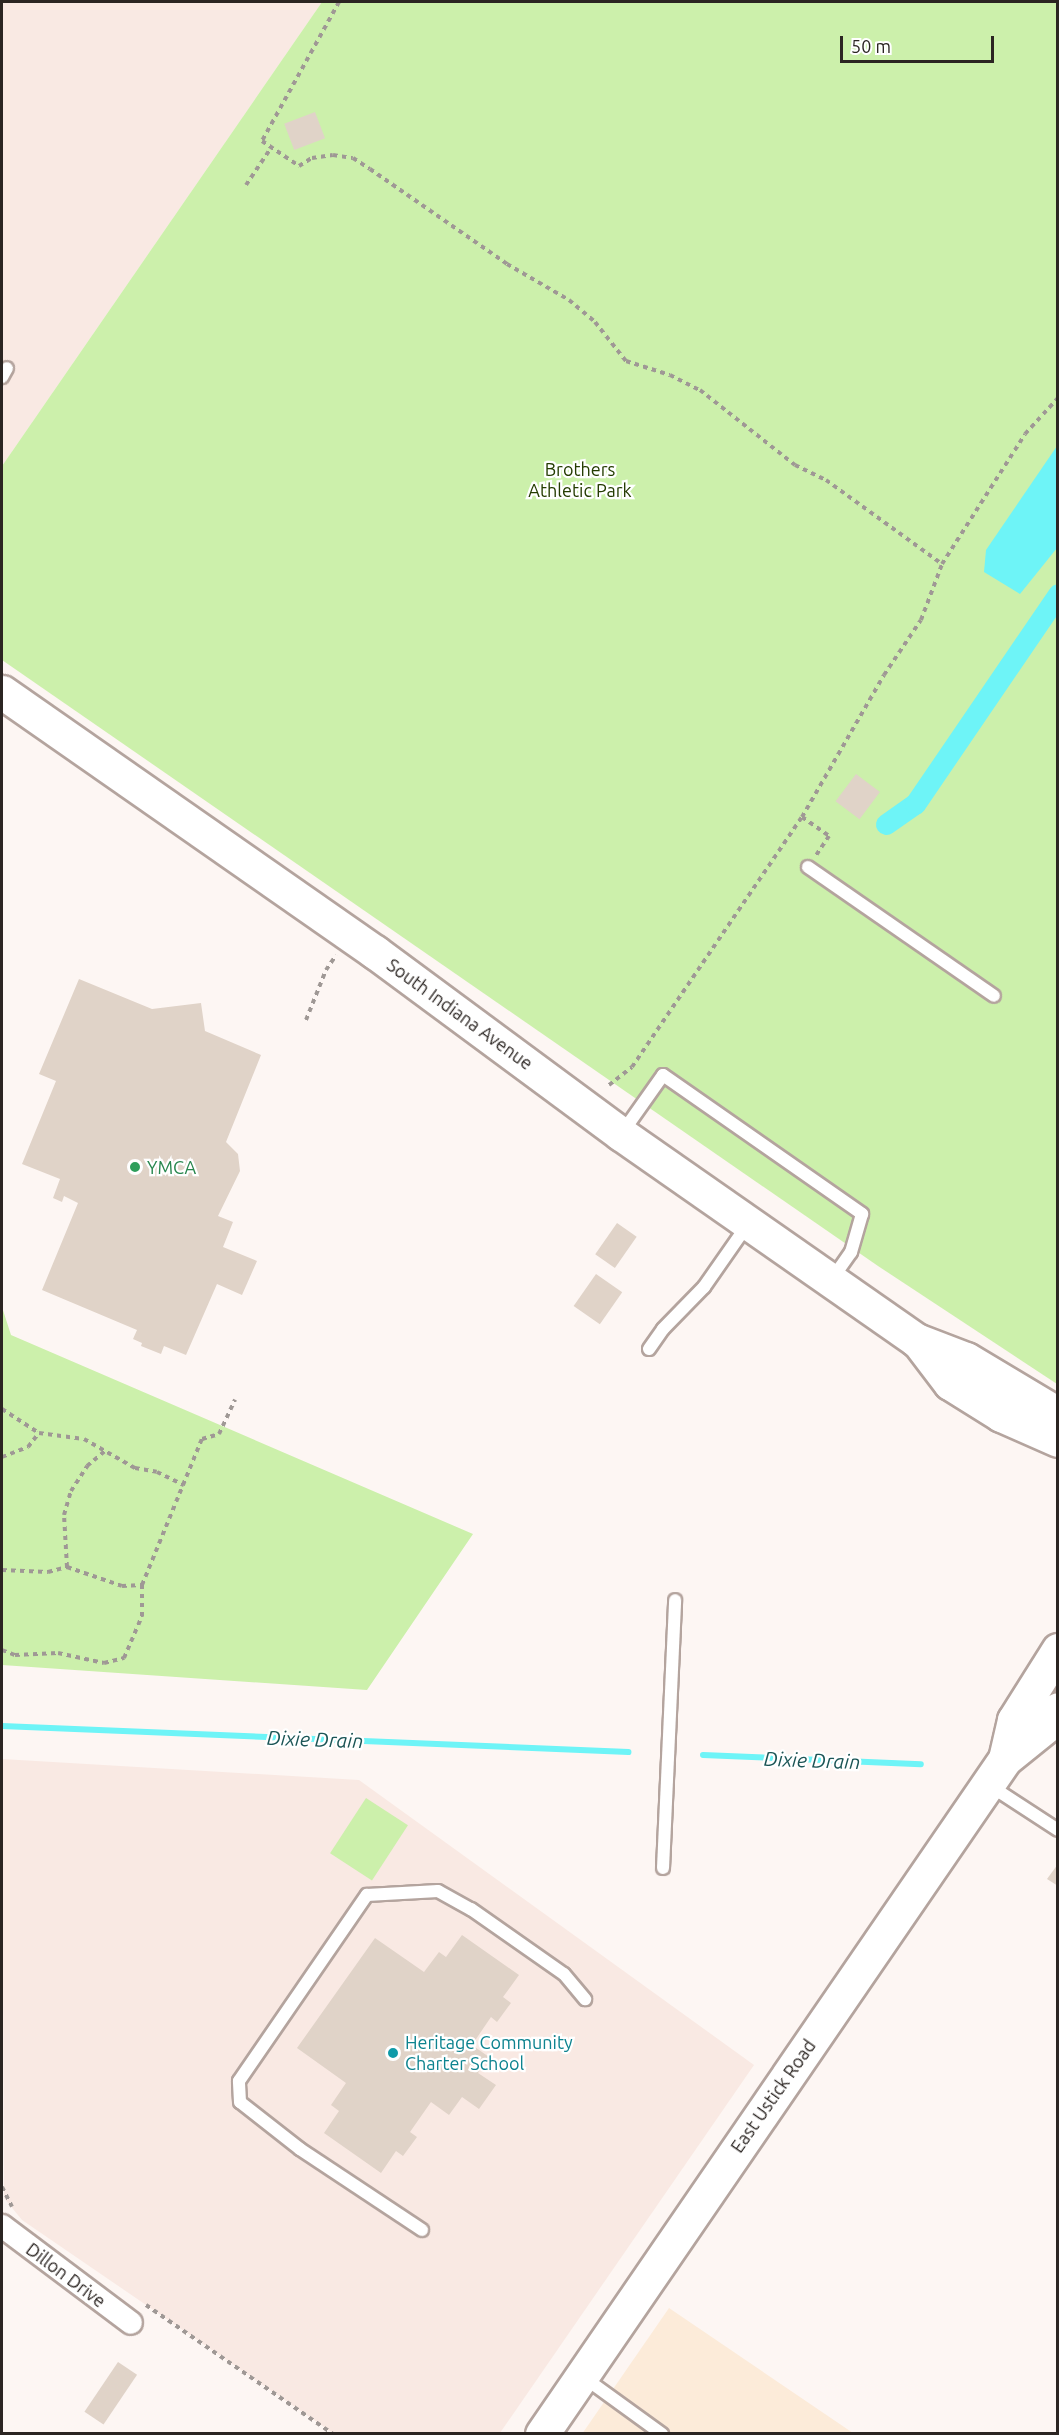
<!DOCTYPE html>
<html>
<head>
<meta charset="utf-8">
<style>
  body { margin:0 }
  #map { position:relative; width:1059px; height:2435px; overflow:hidden; background:#fdf6f3; font-family:Ubuntu,sans-serif }
  div>[style] { position:absolute }
  .industrial>* { inset:0; background:#fcebd9 }
  .built>* { inset:0; background:#f9e9e3 }
  .green>* { inset:0; background:#ccf0ab; transform-origin:0 0 }
  .water>* { inset:0; background:#6ef4f7 }
  .stream>* { height:6px; margin:-3px; padding:0 3px; transform-origin:3px; border-radius:3px; background:#6ef4f7 }
  .canal>* { height:21px; margin:-10.5px; padding:0 10.5px; transform-origin:10.5px; border-radius:10.5px; background:#6ef4f7 }
  .building>* { inset:0; background:#e0d3c8; transform-origin:0 0 }
  .path>* { height:4px; margin-top:-2px; transform-origin:0; background:repeating-linear-gradient(90deg,#9f9895 0 4.5px,transparent 0 9px) }
  .roads { filter:drop-shadow(2px 0 #b4a49e) drop-shadow(-2px 0 #b4a49e) drop-shadow(0 2px #b4a49e) drop-shadow(0 -2px #b4a49e) }
  .service>* { height:12px; margin:-6px; padding:0 6px; transform-origin:6px; border-radius:6px; background:#fff }
  .minor>* { height:22px; margin:-11px; padding:0 11px; transform-origin:11px; border-radius:11px; background:#fff }
  .secondary>* { height:33px; margin:-16.5px; padding:0 16.5px; transform-origin:16.5px; border-radius:16.5px; background:#fff }
  .dots>* { width:16px; height:16px; translate:-50% -50%; box-sizing:border-box; border:3px solid #fff; border-radius:50% }
  span { translate:-50% -50%; white-space:nowrap; text-align:center; line-height:1.15; -webkit-text-stroke:4.5px #fff; paint-order:stroke }
  .park-label { font-size:18px; color:#243c00 }
  .street-label { font-size:18px; color:#2b2522 }
  .leisure-label { font-size:18px; color:#27864d }
  .left { translate:0 -50%; text-align:left }
  .culture-label { font-size:18px; color:#0d838f }
  .water-label { font-size:20px; color:#1b5556; font-style:italic }
  .frame { position:absolute; inset:0; border:3px solid #2b2522; pointer-events:none }
  .scale { position:absolute; left:840px; top:36px; width:154px; height:27px; box-sizing:border-box; border:3px solid #2b2522; border-top:0; padding-left:8px; font-size:18px; line-height:21px; white-space:nowrap; color:#2b2522; -webkit-text-stroke:4px #fff; paint-order:stroke }
</style>
</head>
<body>
<div id="map">
  <div class="industrial">
    <i style="clip-path:polygon(669px 2308px,853px 2433px,582px 2434px)"></i>
  </div>
  <div class="built">
    <i style="clip-path:polygon(2px 2px,322px 2px,2px 466px)"></i>
    <i style="clip-path:polygon(2px 1759px,359px 1780px,754px 2065px,500px 2433px,333px 2433px,22px 2220px,4px 2198px)"></i>
  </div>
  <div class="green">
    <i style="clip-path:polygon(322px 2px,1057px 2px,1057px 1384px,878px 1266px,2px 660px,2px 466px)"></i>
    <i style="clip-path:polygon(2px 1307px,11px 1335px,473px 1534px,367px 1690px,2px 1665px)"></i>
    <i style="left:366px;top:1798px;width:50px;height:66px;rotate:33deg"></i>
  </div>
  <div class="water">
    <i style="clip-path:polygon(1057px 446px,1057px 548px,1020px 594px,984px 572px,986px 550px)"></i>
  </div>
  <div class="stream">
    <i style="left:2px;top:1726px;width:627px;rotate:2.38deg"></i>
    <i style="left:703px;top:1755px;width:218px;rotate:2.4deg"></i>
  </div>
  <div class="canal">
    <i style="left:886px;top:824px;width:35px;rotate:-35deg"></i>
    <i style="left:915px;top:804px;width:254px;rotate:-55.7deg"></i>
  </div>
  <div class="building">
    <i style="left:315px;top:112px;width:28px;height:33px;rotate:69deg"></i>
    <i style="left:856px;top:774px;width:30px;height:34px;rotate:37deg"></i>
    <i style="clip-path:polygon(79px 979px,152px 1009px,201px 1003px,205px 1031px,261px 1055px,226px 1142px,238px 1154px,240px 1171px,218px 1216px,233px 1222px,223px 1247px,257px 1261px,242px 1295px,217px 1284px,186px 1355px,164px 1346px,161px 1354px,141px 1346px,142px 1343px,133px 1339px,137px 1330px,42px 1290px,78px 1203px,64px 1196px,62px 1202px,53px 1198px,60px 1179px,22px 1164px,56px 1081px,39px 1074px)"></i>
    <i style="left:617px;top:1223px;width:24px;height:38px;rotate:35deg"></i>
    <i style="left:596px;top:1274px;width:32px;height:39px;rotate:35deg"></i>
    <i style="clip-path:polygon(1058px 1864px,1058px 1886px,1047px 1879px)"></i>
    <i style="clip-path:polygon(462px 1935px,519px 1975px,503px 1997px,511px 2003px,497px 2022px,491px 2017px,472px 2045px,489px 2057px,478px 2073px,496px 2085px,479px 2109px,462px 2097px,449px 2115px,431px 2102px,410px 2132px,417px 2137px,403px 2156px,396px 2151px,381px 2173px,324px 2133px,339px 2111px,331px 2105px,346px 2083px,297px 2048px,375px 1938px,424px 1972px,439px 1952px,446px 1957px)"></i>
    <i style="left:118px;top:2362px;width:23px;height:60px;rotate:34deg"></i>
  </div>
  <div class="path">
    <i style="left:339px;top:2px;width:159px;rotate:119deg"></i>
    <i style="left:262px;top:141px;width:45px;rotate:34deg"></i>
    <i style="left:299px;top:166px;width:15px;rotate:-32deg"></i>
    <i style="left:312px;top:158px;width:21px;rotate:-8deg"></i>
    <i style="left:333px;top:155px;width:20px;rotate:9deg"></i>
    <i style="left:353px;top:158px;width:20px;rotate:33deg"></i>
    <i style="left:370px;top:169px;width:167px;rotate:34.7deg"></i>
    <i style="left:507px;top:264px;width:72px;rotate:30.1deg"></i>
    <i style="left:569px;top:300px;width:34px;rotate:40deg"></i>
    <i style="left:595px;top:322px;width:50px;rotate:51.5deg"></i>
    <i style="left:626px;top:361px;width:46px;rotate:17.7deg"></i>
    <i style="left:670px;top:375px;width:34px;rotate:27deg"></i>
    <i style="left:700px;top:390px;width:121px;rotate:38.3deg"></i>
    <i style="left:795px;top:465px;width:34px;rotate:26deg"></i>
    <i style="left:826px;top:480px;width:143px;rotate:35.9deg"></i>
    <i style="left:942px;top:564px;width:154px;rotate:-57.4deg"></i>
    <i style="left:1025px;top:434px;width:49px;rotate:-47.5deg"></i>
    <i style="left:246px;top:185px;width:45px;rotate:-56deg"></i>
    <i style="left:802px;top:817px;width:33px;rotate:35deg"></i>
    <i style="left:829px;top:836px;width:23px;rotate:124deg"></i>
    <i style="left:306px;top:1020px;width:54px;rotate:-68.2deg"></i>
    <i style="left:326px;top:970px;width:18px;rotate:-56deg"></i>
    <i style="left:609px;top:1085px;width:29px;rotate:-38deg"></i>
    <i style="left:632px;top:1067px;width:302px;rotate:-55.8deg"></i>
    <i style="left:802px;top:817px;width:164px;rotate:-60deg"></i>
    <i style="left:884px;top:675px;width:66px;rotate:-56.1deg"></i>
    <i style="left:921px;top:620px;width:60px;rotate:-69.4deg"></i>
    <i style="left:2px;top:1409px;width:44px;rotate:33deg"></i>
    <i style="left:39px;top:1433px;width:45px;rotate:7.6deg"></i>
    <i style="left:84px;top:1439px;width:59px;rotate:29.6deg"></i>
    <i style="left:135px;top:1468px;width:22px;rotate:10deg"></i>
    <i style="left:157px;top:1472px;width:30px;rotate:26deg"></i>
    <i style="left:2px;top:1457px;width:28px;rotate:-21deg"></i>
    <i style="left:28px;top:1447px;width:18px;rotate:-52deg"></i>
    <i style="left:67px;top:1567px;width:52px;rotate:-93.3deg"></i>
    <i style="left:64px;top:1515px;width:25px;rotate:-74deg"></i>
    <i style="left:71px;top:1491px;width:30px;rotate:-57deg"></i>
    <i style="left:87px;top:1466px;width:23px;rotate:-40deg"></i>
    <i style="left:2px;top:1570px;width:46px;rotate:2.5deg"></i>
    <i style="left:48px;top:1572px;width:20px;rotate:-15deg"></i>
    <i style="left:67px;top:1567px;width:58px;rotate:19.1deg"></i>
    <i style="left:122px;top:1586px;width:20px;rotate:-3deg"></i>
    <i style="left:2px;top:1650px;width:14px;rotate:21deg"></i>
    <i style="left:15px;top:1655px;width:43px;rotate:-2.7deg"></i>
    <i style="left:58px;top:1653px;width:47px;rotate:12.3deg"></i>
    <i style="left:104px;top:1663px;width:21px;rotate:-14deg"></i>
    <i style="left:124px;top:1658px;width:46px;rotate:-66.8deg"></i>
    <i style="left:142px;top:1616px;width:31px;rotate:-90deg"></i>
    <i style="left:142px;top:1585px;width:158px;rotate:-67.7deg"></i>
    <i style="left:202px;top:1439px;width:18px;rotate:-16deg"></i>
    <i style="left:219px;top:1434px;width:38px;rotate:-65deg"></i>
    <i style="left:2px;top:2187px;width:22px;rotate:63deg"></i>
    <i style="left:146px;top:2305px;width:227px;rotate:34.6deg"></i>
  </div>
  <div class="roads">
    <div class="service">
      <i style="left:2px;top:377px;width:10px;rotate:-61deg"></i>
      <i style="left:808px;top:867px;width:226px;rotate:34.7deg"></i>
      <i style="left:622px;top:1133px;width:71px;rotate:-54.7deg"></i>
      <i style="left:663px;top:1075px;width:243px;rotate:34.9deg"></i>
      <i style="left:862px;top:1214px;width:40px;rotate:106deg"></i>
      <i style="left:851px;top:1252px;width:35px;rotate:125deg"></i>
      <i style="left:649px;top:1349px;width:24px;rotate:-55deg"></i>
      <i style="left:663px;top:1329px;width:59px;rotate:-45.7deg"></i>
      <i style="left:704px;top:1287px;width:77px;rotate:-55.1deg"></i>
      <i style="left:989px;top:1785px;width:82px;rotate:33.1deg"></i>
      <i style="left:663px;top:1868px;width:268px;rotate:-87.4deg"></i>
      <i style="left:422px;top:2230px;width:146px;rotate:-146.4deg"></i>
      <i style="left:300px;top:2149px;width:76px;rotate:-141.9deg"></i>
      <i style="left:240px;top:2102px;width:21px;rotate:-93deg"></i>
      <i style="left:239px;top:2081px;width:226px;rotate:-55.5deg"></i>
      <i style="left:367px;top:1895px;width:71px;rotate:-3.2deg"></i>
      <i style="left:438px;top:1891px;width:38px;rotate:29deg"></i>
      <i style="left:471px;top:1909px;width:113px;rotate:35deg"></i>
      <i style="left:564px;top:1974px;width:33px;rotate:50deg"></i>
      <i style="left:582px;top:2376px;width:99px;rotate:35.9deg"></i>
    </div>
    <div class="minor">
      <i style="left:2px;top:2226px;width:161px;rotate:36.9deg"></i>
    </div>
    <div class="secondary">
      <i style="left:2px;top:692px;width:455px;rotate:34.9deg"></i>
      <i style="left:375px;top:952px;width:306px;rotate:36.5deg"></i>
      <i style="left:621px;top:1134px;width:360px;rotate:34.9deg"></i>
      <i style="left:916px;top:1340px;width:53px;rotate:20.8deg"></i>
      <i style="left:966px;top:1359px;width:107px;rotate:30.9deg"></i>
      <i style="left:918px;top:1341px;width:53px;rotate:52.7deg"></i>
      <i style="left:950px;top:1383px;width:60px;rotate:32.1deg"></i>
      <i style="left:1001px;top:1415px;width:62px;rotate:23.7deg"></i>
      <i style="left:1005px;top:1759px;width:40px;rotate:-77deg"></i>
      <i style="left:1014px;top:1720px;width:83px;rotate:-57.8deg"></i>
      <i style="left:542px;top:2434px;width:819px;rotate:-55.55deg"></i>
      <i style="left:1005px;top:1759px;width:58px;rotate:-38.7deg"></i>
      <i style="left:1050px;top:1723px;width:16px;rotate:-60deg"></i>
    </div>
  </div>
  <div class="dots">
    <i style="left:135px;top:1167px;background:#2e9e5b"></i>
    <i style="left:393px;top:2053px;background:#0f9aa8"></i>
  </div>
  <div class="park-label">
    <span style="left:580px;top:480px">Brothers<br>Athletic Park</span>
  </div>
  <div class="street-label">
    <span style="left:460px;top:1014px;rotate:36deg">South Indiana Avenue</span>
    <span style="left:773px;top:2096px;rotate:-55deg">East Ustick Road</span>
    <span style="left:66px;top:2275px;rotate:37deg">Dillon Drive</span>
  </div>
  <div class="leisure-label">
    <span class="left" style="left:147px;top:1167px">YMCA</span>
  </div>
  <div class="culture-label">
    <span class="left" style="left:405px;top:2053px">Heritage Community<br>Charter School</span>
  </div>
  <div class="water-label">
    <span style="left:315px;top:1739px;rotate:2deg">Dixie Drain</span>
    <span style="left:812px;top:1760px;rotate:2deg">Dixie Drain</span>
  </div>
  <div class="frame"></div>
  <div class="scale">50 m</div>
</div>
</body>
</html>
